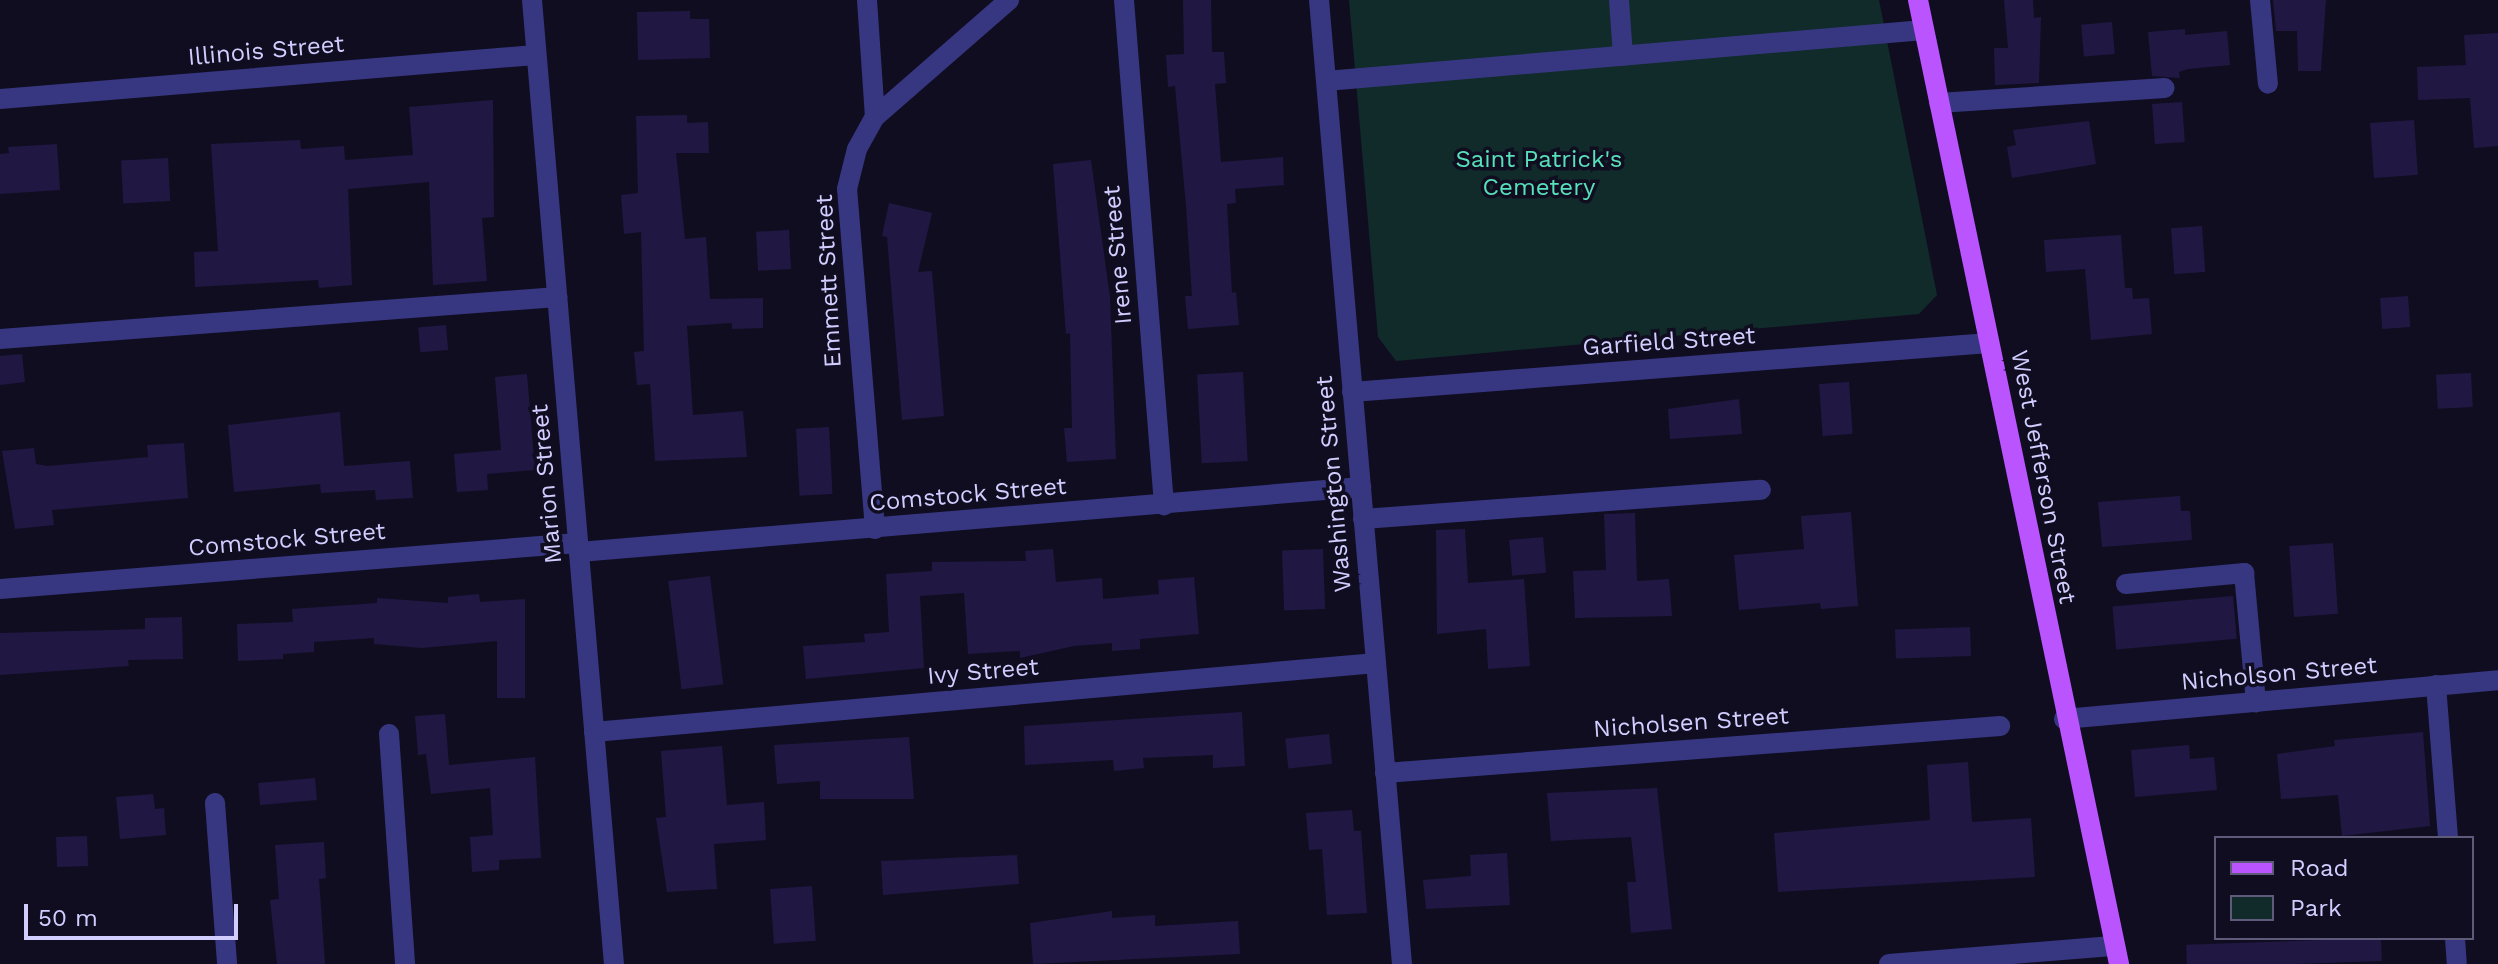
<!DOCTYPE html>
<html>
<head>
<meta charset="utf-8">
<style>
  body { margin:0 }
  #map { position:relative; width:2498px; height:964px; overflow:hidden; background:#100d21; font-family:"Work Sans",sans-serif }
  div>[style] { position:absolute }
  .green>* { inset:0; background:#102b29 }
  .building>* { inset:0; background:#201842; transform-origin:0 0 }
  .minor>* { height:20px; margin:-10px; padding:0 10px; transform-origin:10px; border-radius:10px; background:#373781 }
  .major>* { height:20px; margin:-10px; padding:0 10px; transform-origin:10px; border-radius:10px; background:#b954ff }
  span { translate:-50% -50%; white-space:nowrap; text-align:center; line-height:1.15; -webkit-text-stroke:7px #100d21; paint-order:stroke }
  .street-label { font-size:24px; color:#d1cdff }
  .park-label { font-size:24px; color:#57e1ba }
  .legend { position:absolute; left:2214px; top:836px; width:260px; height:104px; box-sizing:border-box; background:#100d21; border:2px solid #5d5a7a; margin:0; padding:10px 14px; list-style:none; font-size:24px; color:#d1cdff }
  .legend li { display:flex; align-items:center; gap:16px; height:40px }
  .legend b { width:40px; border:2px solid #5d5a7a }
  .scale { position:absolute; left:24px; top:904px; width:214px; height:36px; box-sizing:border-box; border:4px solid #d1cdff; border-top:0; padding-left:10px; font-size:24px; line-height:28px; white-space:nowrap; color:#d1cdff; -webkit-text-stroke:6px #100d21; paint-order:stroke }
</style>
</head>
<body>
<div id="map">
  <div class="green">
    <i style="clip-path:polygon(1349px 0,1879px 0,1937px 295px,1919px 314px,1396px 361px,1378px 337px)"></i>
  </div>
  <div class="building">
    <i style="clip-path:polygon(1183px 0,1211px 0,1212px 52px,1224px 52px,1226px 83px,1215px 84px,1221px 162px,1283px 157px,1284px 185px,1235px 189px,1236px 203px,1227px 204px,1232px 293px,1236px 292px,1239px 325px,1188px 329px,1185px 296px,1192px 296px,1186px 206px,1175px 86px,1168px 87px,1166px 55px,1184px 54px)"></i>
    <i style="clip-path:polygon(2004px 0,2033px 0,2034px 18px,2041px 17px,2039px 83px,1995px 85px,1994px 48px,2008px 48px)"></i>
    <i style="clip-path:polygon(2273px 0,2326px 0,2321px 71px,2298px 71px,2297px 31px,2276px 31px)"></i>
    <i style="clip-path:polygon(690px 11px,690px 19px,709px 19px,710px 58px,638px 60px,637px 12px)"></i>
    <i style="left:2112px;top:22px;width:32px;height:31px;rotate:85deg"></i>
    <i style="clip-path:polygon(2185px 29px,2185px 35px,2227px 31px,2230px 65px,2188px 69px,2179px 72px,2180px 78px,2152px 76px,2148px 32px)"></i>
    <i style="clip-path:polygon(2498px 33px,2498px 146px,2474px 148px,2470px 98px,2418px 100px,2417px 67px,2466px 65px,2464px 35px)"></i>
    <i style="clip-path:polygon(493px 100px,494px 217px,482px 218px,487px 281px,433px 285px,429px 182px,348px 189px,352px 285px,319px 288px,318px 280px,195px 287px,194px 252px,218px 251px,211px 144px,300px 140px,301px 149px,344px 146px,345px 160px,413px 155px,409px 107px)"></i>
    <i style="left:2182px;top:102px;width:40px;height:30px;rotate:86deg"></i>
    <i style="clip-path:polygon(687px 115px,687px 123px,708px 122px,709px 153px,676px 153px,685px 239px,706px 237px,710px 299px,763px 298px,763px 328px,732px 329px,732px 323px,687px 326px,693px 415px,743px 411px,747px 457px,655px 461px,650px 384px,637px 385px,634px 352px,644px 351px,641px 232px,624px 234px,621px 195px,638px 193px,636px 116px)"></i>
    <i style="left:2414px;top:120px;width:55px;height:44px;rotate:86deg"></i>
    <i style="clip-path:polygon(2089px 121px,2096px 164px,2012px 178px,2007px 147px,2016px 145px,2013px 130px)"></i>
    <i style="clip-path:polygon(57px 144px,60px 190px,0 194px,0 154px,9px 153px,8px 147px)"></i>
    <i style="left:168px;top:158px;width:43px;height:47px;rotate:87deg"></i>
    <i style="clip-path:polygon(1091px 160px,1110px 297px,1116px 459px,1067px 462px,1064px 428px,1072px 428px,1070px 333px,1066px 334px,1053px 164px)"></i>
    <i style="clip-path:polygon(889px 203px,932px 213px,918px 272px,932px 271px,944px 416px,902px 420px,887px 237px,882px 236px)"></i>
    <i style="left:2202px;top:226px;width:46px;height:31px;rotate:86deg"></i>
    <i style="left:789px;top:230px;width:39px;height:33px;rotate:87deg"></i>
    <i style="clip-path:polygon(2121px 235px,2125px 288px,2132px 288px,2133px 299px,2149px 298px,2152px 334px,2091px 340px,2085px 269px,2046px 272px,2044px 240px)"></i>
    <i style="left:2408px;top:296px;width:31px;height:28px;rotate:86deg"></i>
    <i style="left:446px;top:325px;width:25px;height:28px;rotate:85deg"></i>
    <i style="clip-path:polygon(22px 354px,25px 382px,0 385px,0 356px)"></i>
    <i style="left:1243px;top:372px;width:89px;height:46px;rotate:87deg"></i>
    <i style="left:2471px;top:373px;width:34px;height:35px;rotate:87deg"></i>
    <i style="clip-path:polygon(527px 374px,535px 470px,487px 474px,488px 490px,457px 492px,454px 454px,501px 450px,495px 377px)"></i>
    <i style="left:1849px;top:382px;width:52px;height:30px;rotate:86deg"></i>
    <i style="clip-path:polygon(1739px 399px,1742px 434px,1670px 439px,1668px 409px)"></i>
    <i style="clip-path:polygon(340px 412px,344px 466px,410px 461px,413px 498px,376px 500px,375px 490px,321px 493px,320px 484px,234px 492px,228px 425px)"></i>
    <i style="left:829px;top:427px;width:67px;height:33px;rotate:87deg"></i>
    <i style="clip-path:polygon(184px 443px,188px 498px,52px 510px,54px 525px,15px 529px,2px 451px,34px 448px,36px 464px,48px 466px,148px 457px,147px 445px)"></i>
    <i style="clip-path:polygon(2180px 496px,2181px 511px,2190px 511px,2192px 540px,2102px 547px,2098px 502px)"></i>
    <i style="clip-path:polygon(1851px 512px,1858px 606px,1821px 609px,1820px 603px,1739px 610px,1734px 555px,1804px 549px,1801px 516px)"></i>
    <i style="clip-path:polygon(1635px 513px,1637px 581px,1669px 579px,1672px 616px,1575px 618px,1573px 571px,1606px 570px,1604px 514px)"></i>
    <i style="clip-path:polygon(1465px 529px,1468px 583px,1524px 579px,1530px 666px,1488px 669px,1486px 629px,1437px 634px,1436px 530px)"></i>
    <i style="left:1543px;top:537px;width:36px;height:34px;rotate:85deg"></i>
    <i style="left:2333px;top:543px;width:71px;height:44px;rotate:86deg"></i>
    <i style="clip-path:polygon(1053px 549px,1056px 582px,1102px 578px,1103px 599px,1159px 594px,1158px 580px,1194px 577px,1199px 634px,1140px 639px,1140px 649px,1112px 651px,1112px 643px,1074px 646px,1020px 658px,1020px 651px,968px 654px,964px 593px,920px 596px,924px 668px,806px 679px,803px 646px,865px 642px,864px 634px,889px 632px,886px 574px,932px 571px,932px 562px,1026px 561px,1025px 551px)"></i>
    <i style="left:1323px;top:549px;width:60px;height:41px;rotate:88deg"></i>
    <i style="left:710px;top:576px;width:109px;height:42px;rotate:83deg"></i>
    <i style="clip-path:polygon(479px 594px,480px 602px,525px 599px,525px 698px,497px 698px,497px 641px,422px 648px,374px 644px,374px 638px,314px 642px,314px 652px,283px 654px,283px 659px,238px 661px,237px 624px,293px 622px,292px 609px,377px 603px,377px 598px,448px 603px,448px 597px)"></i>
    <i style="left:2233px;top:596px;width:43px;height:121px;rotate:85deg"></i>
    <i style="clip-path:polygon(182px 617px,183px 659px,128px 660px,129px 666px,0 675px,0 633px,145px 629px,145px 618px)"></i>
    <i style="left:1970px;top:627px;width:29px;height:75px;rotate:88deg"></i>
    <i style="clip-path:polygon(1242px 712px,1245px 766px,1213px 768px,1213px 755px,1143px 758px,1144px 768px,1114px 771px,1113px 760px,1025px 765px,1024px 726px)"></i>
    <i style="clip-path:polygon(445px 714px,449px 765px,535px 757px,541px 858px,499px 860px,499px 870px,472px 872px,470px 837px,493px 835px,490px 788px,431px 794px,426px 754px,418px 755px,415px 716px)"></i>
    <i style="clip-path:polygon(2423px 732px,2430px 826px,2342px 836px,2338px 795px,2281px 799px,2277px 754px,2335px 746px,2334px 740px)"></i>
    <i style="left:1329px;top:734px;width:30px;height:44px;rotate:84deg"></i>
    <i style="clip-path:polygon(909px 737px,914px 799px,820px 799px,820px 781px,777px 784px,774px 745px)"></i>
    <i style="clip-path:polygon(2189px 745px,2190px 759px,2214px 757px,2217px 790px,2135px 797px,2131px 750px)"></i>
    <i style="clip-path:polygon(722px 746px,727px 805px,764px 802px,766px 840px,714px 844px,717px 889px,667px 892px,656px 818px,666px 817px,661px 751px)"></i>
    <i style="clip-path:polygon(1968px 762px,1972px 822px,2031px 818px,2035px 877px,1778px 892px,1774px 833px,1930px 820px,1927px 765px)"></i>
    <i style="left:315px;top:778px;width:22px;height:57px;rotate:85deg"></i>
    <i style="clip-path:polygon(1657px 788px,1672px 929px,1631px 933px,1627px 882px,1636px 882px,1631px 837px,1551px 841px,1547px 793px)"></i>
    <i style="clip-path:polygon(153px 794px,155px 809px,164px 808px,166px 835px,120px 839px,116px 797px)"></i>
    <i style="clip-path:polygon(1352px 810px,1354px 831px,1361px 831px,1367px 913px,1327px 915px,1322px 849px,1309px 850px,1306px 813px)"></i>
    <i style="left:87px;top:836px;width:30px;height:31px;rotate:88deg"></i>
    <i style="clip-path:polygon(324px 842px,326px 878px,319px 879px,325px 964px,277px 964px,270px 900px,279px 899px,275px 845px)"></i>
    <i style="clip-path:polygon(1507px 853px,1510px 905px,1426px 909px,1423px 880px,1471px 876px,1470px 855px)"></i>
    <i style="clip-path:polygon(1017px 855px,1019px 884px,883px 895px,881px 861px)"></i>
    <i style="left:812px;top:886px;width:55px;height:42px;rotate:86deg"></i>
    <i style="clip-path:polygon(1112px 911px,1112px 918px,1155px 915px,1155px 926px,1238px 921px,1240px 954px,1033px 964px,1030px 923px)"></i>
    <i style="left:2381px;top:938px;width:23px;height:195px;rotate:88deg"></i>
  </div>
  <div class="minor">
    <i style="left:532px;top:0;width:967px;rotate:85.14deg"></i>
    <i style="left:867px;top:0;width:117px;rotate:86.1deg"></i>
    <i style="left:1124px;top:0;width:507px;rotate:85.47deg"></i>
    <i style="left:1319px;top:0;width:968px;rotate:85.08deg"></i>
    <i style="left:1619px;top:0;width:56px;rotate:85.9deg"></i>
    <i style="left:2260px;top:0;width:84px;rotate:84.6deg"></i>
    <i style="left:1326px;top:81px;width:600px;rotate:-4.87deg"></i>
    <i style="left:0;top:99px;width:537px;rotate:-4.7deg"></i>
    <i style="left:1939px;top:103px;width:226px;rotate:-3.8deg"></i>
    <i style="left:0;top:339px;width:559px;rotate:-4.31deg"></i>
    <i style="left:1352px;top:392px;width:639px;rotate:-4.4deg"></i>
    <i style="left:1363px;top:519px;width:399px;rotate:-4.2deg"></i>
    <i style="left:875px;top:529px;width:341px;rotate:-94.7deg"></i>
    <i style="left:847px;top:189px;width:41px;rotate:-76deg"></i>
    <i style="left:857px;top:149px;width:37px;rotate:-61deg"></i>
    <i style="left:875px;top:117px;width:178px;rotate:-41.1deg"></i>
    <i style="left:579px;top:552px;width:785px;rotate:-4.75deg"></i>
    <i style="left:2126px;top:584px;width:119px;rotate:-5.3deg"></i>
    <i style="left:2244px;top:573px;width:130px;rotate:84.7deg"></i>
    <i style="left:0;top:589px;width:580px;rotate:-4.55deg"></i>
    <i style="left:2436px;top:685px;width:153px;rotate:85.5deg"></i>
    <i style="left:2064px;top:719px;width:436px;rotate:-5.1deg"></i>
    <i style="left:594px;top:732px;width:785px;rotate:-5.04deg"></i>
    <i style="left:389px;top:734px;width:231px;rotate:86deg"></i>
    <i style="left:1385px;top:773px;width:617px;rotate:-4.37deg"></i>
    <i style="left:215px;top:803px;width:161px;rotate:85.7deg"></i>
    <i style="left:2455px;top:938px;width:26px;rotate:86deg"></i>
    <i style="left:1889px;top:964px;width:227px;rotate:-4.6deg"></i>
  </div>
  <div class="major">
    <i style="left:1918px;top:0;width:985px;rotate:78.22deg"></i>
  </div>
  <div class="street-label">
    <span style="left:266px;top:51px;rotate:-5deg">Illinois Street</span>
    <span style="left:1118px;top:255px;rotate:-95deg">Irene Street</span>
    <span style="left:829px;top:281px;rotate:-93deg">Emmett Street</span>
    <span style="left:1669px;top:342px;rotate:-4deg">Garfield Street</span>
    <span style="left:2043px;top:477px;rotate:79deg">West Jefferson Street</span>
    <span style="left:547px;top:484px;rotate:-95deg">Marion Street</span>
    <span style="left:1334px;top:484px;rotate:-95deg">Washington Street</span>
    <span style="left:968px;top:495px;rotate:-5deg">Comstock Street</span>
    <span style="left:287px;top:540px;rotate:-5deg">Comstock Street</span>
    <span style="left:983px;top:672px;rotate:-5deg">Ivy Street</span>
    <span style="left:2279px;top:674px;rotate:-5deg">Nicholson Street</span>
    <span style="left:1691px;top:723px;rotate:-4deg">Nicholsen Street</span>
  </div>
  <div class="park-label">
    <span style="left:1539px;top:174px">Saint Patrick's<br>Cemetery</span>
  </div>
  <ul class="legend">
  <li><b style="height:10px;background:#b954ff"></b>Road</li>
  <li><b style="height:22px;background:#102b29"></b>Park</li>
  </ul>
  <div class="scale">50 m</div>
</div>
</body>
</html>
